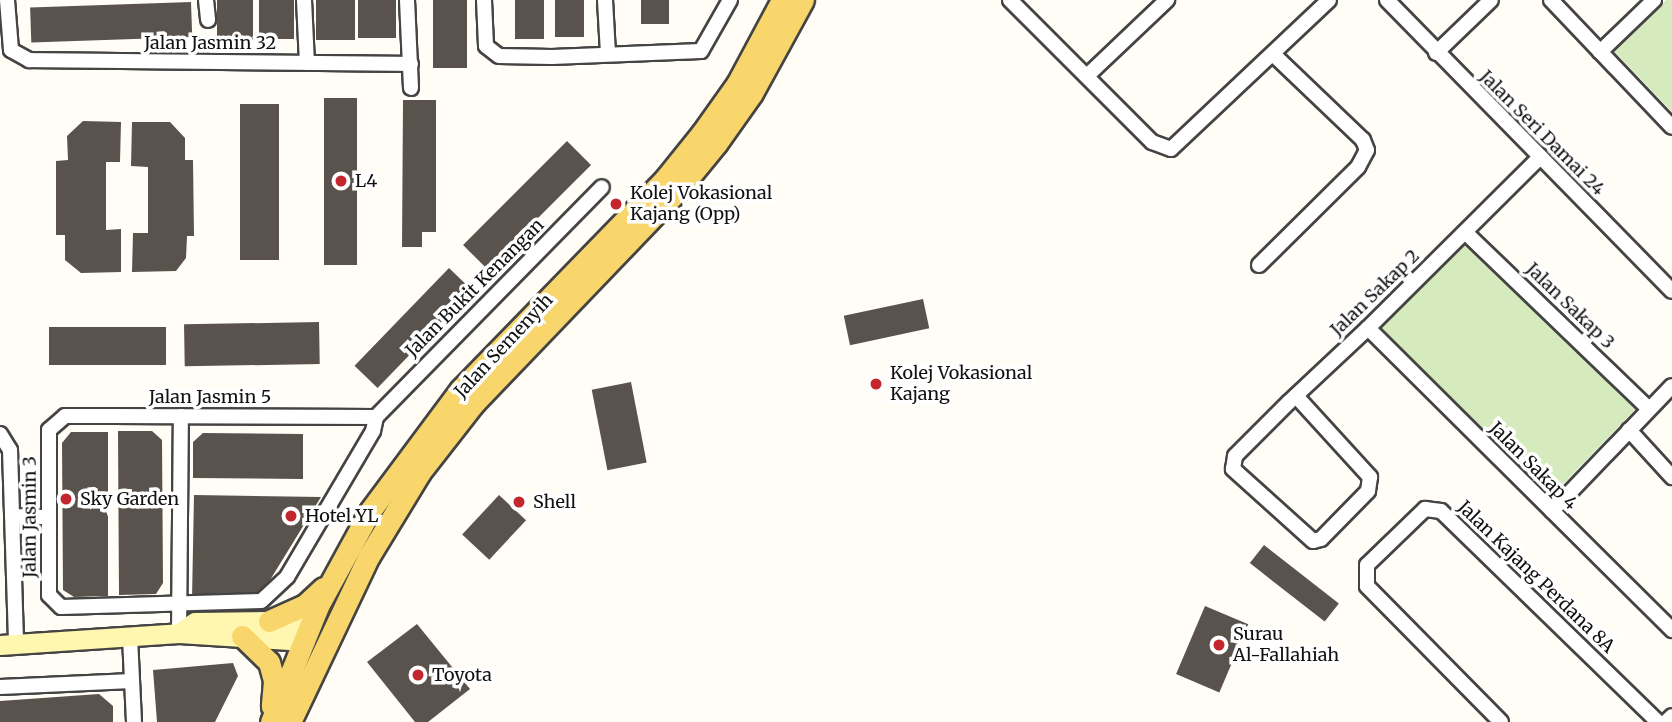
<!DOCTYPE html>
<html>
<head>
<meta charset="utf-8">
<style>
  body { margin:0 }
  #map { position:relative; width:1672px; height:722px; overflow:hidden; background:#fffdf5; font-family:Merriweather,serif }
  div>[style] { position:absolute }
  .green>* { inset:0; background:#d5ebbd; transform-origin:0 0 }
  .building>* { inset:0; background:#5a524d; transform-origin:0 0 }
  .roads { filter:drop-shadow(2px 0 #444) drop-shadow(-2px 0 #444) drop-shadow(0 2px #444) drop-shadow(0 -2px #444) }
  .street>* { height:14px; margin:-7px; padding:0 7px; transform-origin:7px; border-radius:7px; background:#fff }
  .secondary>* { height:19px; margin:-9.5px; padding:0 9.5px; transform-origin:9.5px; border-radius:9.5px; background:#fff6b0 }
  .primary>* { height:21px; margin:-10.5px; padding:0 10.5px; transform-origin:10.5px; border-radius:10.5px; background:#f9d66b }
  .dots>* { width:19px; height:19px; translate:-50% -50%; box-sizing:border-box; border:4px solid #fff; border-radius:50% }
  span { translate:-50% -50%; white-space:nowrap; text-align:center; line-height:1.15; -webkit-text-stroke:7px #fff; paint-order:stroke }
  .street-label { font-size:18px; color:#111 }
  .poi-label { font-size:18px; color:#111 }
  .left { translate:0 -50%; text-align:left }
</style>
</head>
<body>
<div id="map">
  <div class="green">
    <i style="clip-path:polygon(1666px 0,1672px 0,1672px 112px,1614px 51px)"></i>
    <i style="left:1464px;top:241px;width:240px;height:124px;rotate:44deg"></i>
  </div>
  <div class="building">
    <i style="left:217px;top:0;width:36px;height:49px"></i>
    <i style="left:259px;top:0;width:35px;height:39px"></i>
    <i style="left:316px;top:0;width:39px;height:40px"></i>
    <i style="left:358px;top:0;width:38px;height:38px"></i>
    <i style="left:433px;top:0;width:34px;height:68px"></i>
    <i style="left:515px;top:0;width:29px;height:39px"></i>
    <i style="left:555px;top:0;width:29px;height:37px"></i>
    <i style="left:641px;top:0;width:28px;height:24px"></i>
    <i style="left:191px;top:2px;width:35px;height:161px;rotate:88deg"></i>
    <i style="left:324px;top:98px;width:33px;height:167px"></i>
    <i style="clip-path:polygon(403px 100px,436px 100px,436px 232px,422px 232px,422px 247px,402px 247px)"></i>
    <i style="left:240px;top:104px;width:39px;height:156px"></i>
    <i style="clip-path:polygon(83px 121px,121px 122px,120px 162px,106px 162px,106px 230px,121px 229px,121px 272px,81px 273px,65px 260px,65px 235px,56px 235px,56px 161px,68px 160px,67px 136px)"></i>
    <i style="clip-path:polygon(132px 122px,170px 122px,185px 138px,185px 160px,193px 160px,194px 236px,187px 236px,186px 258px,176px 271px,132px 272px,133px 233px,148px 233px,148px 167px,131px 166px)"></i>
    <i style="left:567px;top:141px;width:34px;height:147px;rotate:45deg"></i>
    <i style="left:449px;top:268px;width:32px;height:136px;rotate:44deg"></i>
    <i style="left:923px;top:299px;width:30px;height:81px;rotate:78deg"></i>
    <i style="left:319px;top:322px;width:42px;height:135px;rotate:89deg"></i>
    <i style="left:49px;top:327px;width:117px;height:38px"></i>
    <i style="left:631px;top:382px;width:82px;height:40px;rotate:79deg"></i>
    <i style="clip-path:polygon(118px 431px,152px 431px,162px 440px,163px 583px,156px 594px,119px 595px)"></i>
    <i style="clip-path:polygon(71px 432px,108px 432px,108px 596px,74px 597px,63px 590px,62px 443px)"></i>
    <i style="clip-path:polygon(203px 433px,303px 434px,303px 479px,193px 478px,193px 442px)"></i>
    <i style="clip-path:polygon(194px 495px,321px 497px,259px 598px,192px 599px)"></i>
    <i style="left:499px;top:495px;width:37px;height:54px;rotate:43deg"></i>
    <i style="left:1264px;top:545px;width:95px;height:23px;rotate:38deg"></i>
    <i style="left:1205px;top:606px;width:47px;height:74px;rotate:23deg"></i>
    <i style="clip-path:polygon(417px 624px,470px 689px,428px 722px,415px 722px,367px 662px)"></i>
    <i style="clip-path:polygon(233px 663px,238px 676px,215px 722px,157px 722px,153px 670px)"></i>
    <i style="clip-path:polygon(99px 694px,113px 706px,113px 722px,0 722px,0 701px)"></i>
  </div>
  <div class="roads">
    <div class="street">
      <i style="left:7px;top:0;width:50px;rotate:85.4deg"></i>
      <i style="left:11px;top:50px;width:21px;rotate:29deg"></i>
      <i style="left:29px;top:60px;width:382px;rotate:0.6deg"></i>
      <i style="left:206px;top:0;width:20px;rotate:84deg"></i>
      <i style="left:304px;top:0;width:63px;rotate:87.3deg"></i>
      <i style="left:407px;top:0;width:88px;rotate:87.4deg"></i>
      <i style="left:484px;top:0;width:46px;rotate:87.5deg"></i>
      <i style="left:486px;top:46px;width:16px;rotate:38deg"></i>
      <i style="left:499px;top:56px;width:53px;rotate:1.1deg"></i>
      <i style="left:552px;top:57px;width:149px;rotate:-2.3deg"></i>
      <i style="left:701px;top:51px;width:59px;rotate:-60.4deg"></i>
      <i style="left:605px;top:0;width:54px;rotate:86.8deg"></i>
      <i style="left:1010px;top:0;width:201px;rotate:45deg"></i>
      <i style="left:1152px;top:142px;width:20px;rotate:20deg"></i>
      <i style="left:1171px;top:149px;width:217px;rotate:-43.3deg"></i>
      <i style="left:1387px;top:0;width:407px;rotate:45.6deg"></i>
      <i style="left:1551px;top:0;width:175px;rotate:46.4deg"></i>
      <i style="left:1600px;top:52px;width:75px;rotate:-43.9deg"></i>
      <i style="left:1436px;top:53px;width:76px;rotate:-43.9deg"></i>
      <i style="left:1089px;top:74px;width:108px;rotate:-43.5deg"></i>
      <i style="left:1465px;top:232px;width:255px;rotate:43.9deg"></i>
      <i style="left:1259px;top:265px;width:139px;rotate:-44.7deg"></i>
      <i style="left:1358px;top:167px;width:19px;rotate:-62deg"></i>
      <i style="left:1367px;top:150px;width:11px;rotate:-112deg"></i>
      <i style="left:1363px;top:140px;width:124px;rotate:-136.3deg"></i>
      <i style="left:1368px;top:328px;width:429px;rotate:44.8deg"></i>
      <i style="left:1296px;top:396px;width:110px;rotate:47.6deg"></i>
      <i style="left:1370px;top:477px;width:14px;rotate:98deg"></i>
      <i style="left:1368px;top:491px;width:67px;rotate:134.4deg"></i>
      <i style="left:1321px;top:539px;width:8px;rotate:166deg"></i>
      <i style="left:1313px;top:541px;width:108px;rotate:-138deg"></i>
      <i style="left:1233px;top:469px;width:13px;rotate:-81deg"></i>
      <i style="left:1235px;top:456px;width:76px;rotate:-45deg"></i>
      <i style="left:1289px;top:402px;width:108px;rotate:-43.1deg"></i>
      <i style="left:1368px;top:328px;width:243px;rotate:-44.8deg"></i>
      <i style="left:65px;top:416px;width:47px"></i>
      <i style="left:112px;top:416px;width:264px;rotate:0.2deg"></i>
      <i style="left:376px;top:417px;width:14px;rotate:102deg"></i>
      <i style="left:373px;top:431px;width:169px;rotate:120.5deg"></i>
      <i style="left:287px;top:577px;width:35px;rotate:137deg"></i>
      <i style="left:261px;top:601px;width:200px;rotate:178.3deg"></i>
      <i style="left:61px;top:607px;width:17px;rotate:-135deg"></i>
      <i style="left:49px;top:595px;width:165px;rotate:-90deg"></i>
      <i style="left:49px;top:430px;width:21px;rotate:-41deg"></i>
      <i style="left:376px;top:417px;width:322px;rotate:-45.5deg"></i>
      <i style="left:1629px;top:430px;width:64px;rotate:47.5deg"></i>
      <i style="left:0;top:434px;width:19px;rotate:58deg"></i>
      <i style="left:10px;top:450px;width:194px;rotate:88.2deg"></i>
      <i style="left:1552px;top:511px;width:173px;rotate:-46.2deg"></i>
      <i style="left:12px;top:516px;width:37px;rotate:2deg"></i>
      <i style="left:179px;top:633px;width:217px;rotate:-89.5deg"></i>
      <i style="left:130px;top:637px;width:85px;rotate:87.3deg"></i>
      <i style="left:0;top:687px;width:132px;rotate:-2.6deg"></i>
      <i style="left:1501px;top:722px;width:191px;rotate:-134.6deg"></i>
      <i style="left:1367px;top:586px;width:21px;rotate:-90deg"></i>
      <i style="left:1367px;top:565px;width:81px;rotate:-44deg"></i>
      <i style="left:1425px;top:509px;width:16px;rotate:7deg"></i>
      <i style="left:1441px;top:511px;width:303px;rotate:44.2deg"></i>
      <i style="left:1666px;top:722px;width:8px;rotate:-45deg"></i>
    </div>
    <div class="secondary">
      <i style="left:179px;top:633px;width:19px;rotate:-35deg"></i>
      <i style="left:195px;top:622px;width:74px;rotate:-0.8deg"></i>
      <i style="left:269px;top:621px;width:41px;rotate:8.3deg"></i>
      <i style="left:0;top:645px;width:179px;rotate:-3.8deg"></i>
      <i style="left:179px;top:633px;width:126px;rotate:3.6deg"></i>
    </div>
    <div class="primary">
      <i style="left:269px;top:621px;width:39px;rotate:-24deg"></i>
      <i style="left:305px;top:605px;width:25px;rotate:-43deg"></i>
      <i style="left:242px;top:636px;width:37px;rotate:44deg"></i>
      <i style="left:269px;top:662px;width:20px;rotate:75deg"></i>
      <i style="left:274px;top:681px;width:25px;rotate:95deg"></i>
      <i style="left:271px;top:722px;width:125px;rotate:-67.9deg"></i>
      <i style="left:318px;top:606px;width:108px;rotate:-61.3deg"></i>
      <i style="left:370px;top:511px;width:152px;rotate:-53.3deg"></i>
      <i style="left:461px;top:389px;width:293px;rotate:-45.8deg"></i>
      <i style="left:665px;top:179px;width:59px;rotate:-51.2deg"></i>
      <i style="left:702px;top:133px;width:60px;rotate:-54.5deg"></i>
      <i style="left:737px;top:84px;width:95px;rotate:-61.8deg"></i>
      <i style="left:290px;top:722px;width:184px;rotate:-64.6deg"></i>
      <i style="left:369px;top:556px;width:98px;rotate:-58.7deg"></i>
      <i style="left:420px;top:472px;width:88px;rotate:-52deg"></i>
      <i style="left:474px;top:403px;width:296px;rotate:-46.2deg"></i>
      <i style="left:679px;top:189px;width:58px;rotate:-50.6deg"></i>
      <i style="left:716px;top:144px;width:62px;rotate:-54.8deg"></i>
      <i style="left:752px;top:93px;width:106px;rotate:-61.3deg"></i>
    </div>
  </div>
  <div class="dots">
    <i style="left:341px;top:181px;background:#c4262e"></i>
    <i style="left:616px;top:204px;background:#c4262e"></i>
    <i style="left:876px;top:384px;background:#c4262e"></i>
    <i style="left:66px;top:499px;background:#c4262e"></i>
    <i style="left:519px;top:502px;background:#c4262e"></i>
    <i style="left:291px;top:516px;background:#c4262e"></i>
    <i style="left:1219px;top:645px;background:#c4262e"></i>
    <i style="left:418px;top:675px;background:#c4262e"></i>
  </div>
  <div class="street-label">
    <span style="left:210px;top:43px">Jalan Jasmin 32</span>
    <span style="left:1542px;top:133px;rotate:45deg">Jalan Seri Damai 24</span>
    <span style="left:475px;top:288px;rotate:-45deg">Jalan Bukit Kenangan</span>
    <span style="left:1375px;top:293px;rotate:-44deg">Jalan Sakap 2</span>
    <span style="left:1570px;top:306px;rotate:44deg">Jalan Sakap 3</span>
    <span style="left:504px;top:346px;rotate:-47deg">Jalan Semenyih</span>
    <span style="left:210px;top:397px">Jalan Jasmin 5</span>
    <span style="left:1533px;top:466px;rotate:45deg">Jalan Sakap 4</span>
    <span style="left:30px;top:517px;rotate:-90deg">Jalan Jasmin 3</span>
    <span style="left:1536px;top:577px;rotate:44deg">Jalan Kajang Perdana 8A</span>
  </div>
  <div class="poi-label">
    <span class="left" style="left:355px;top:181px">L4</span>
    <span class="left" style="left:630px;top:204px">Kolej Vokasional<br>Kajang (Opp)</span>
    <span class="left" style="left:890px;top:384px">Kolej Vokasional<br>Kajang</span>
    <span class="left" style="left:80px;top:499px">Sky Garden</span>
    <span class="left" style="left:533px;top:502px">Shell</span>
    <span class="left" style="left:305px;top:516px">Hotel YL</span>
    <span class="left" style="left:1233px;top:645px">Surau<br>Al-Fallahiah</span>
    <span class="left" style="left:432px;top:675px">Toyota</span>
  </div>
</div>
</body>
</html>
